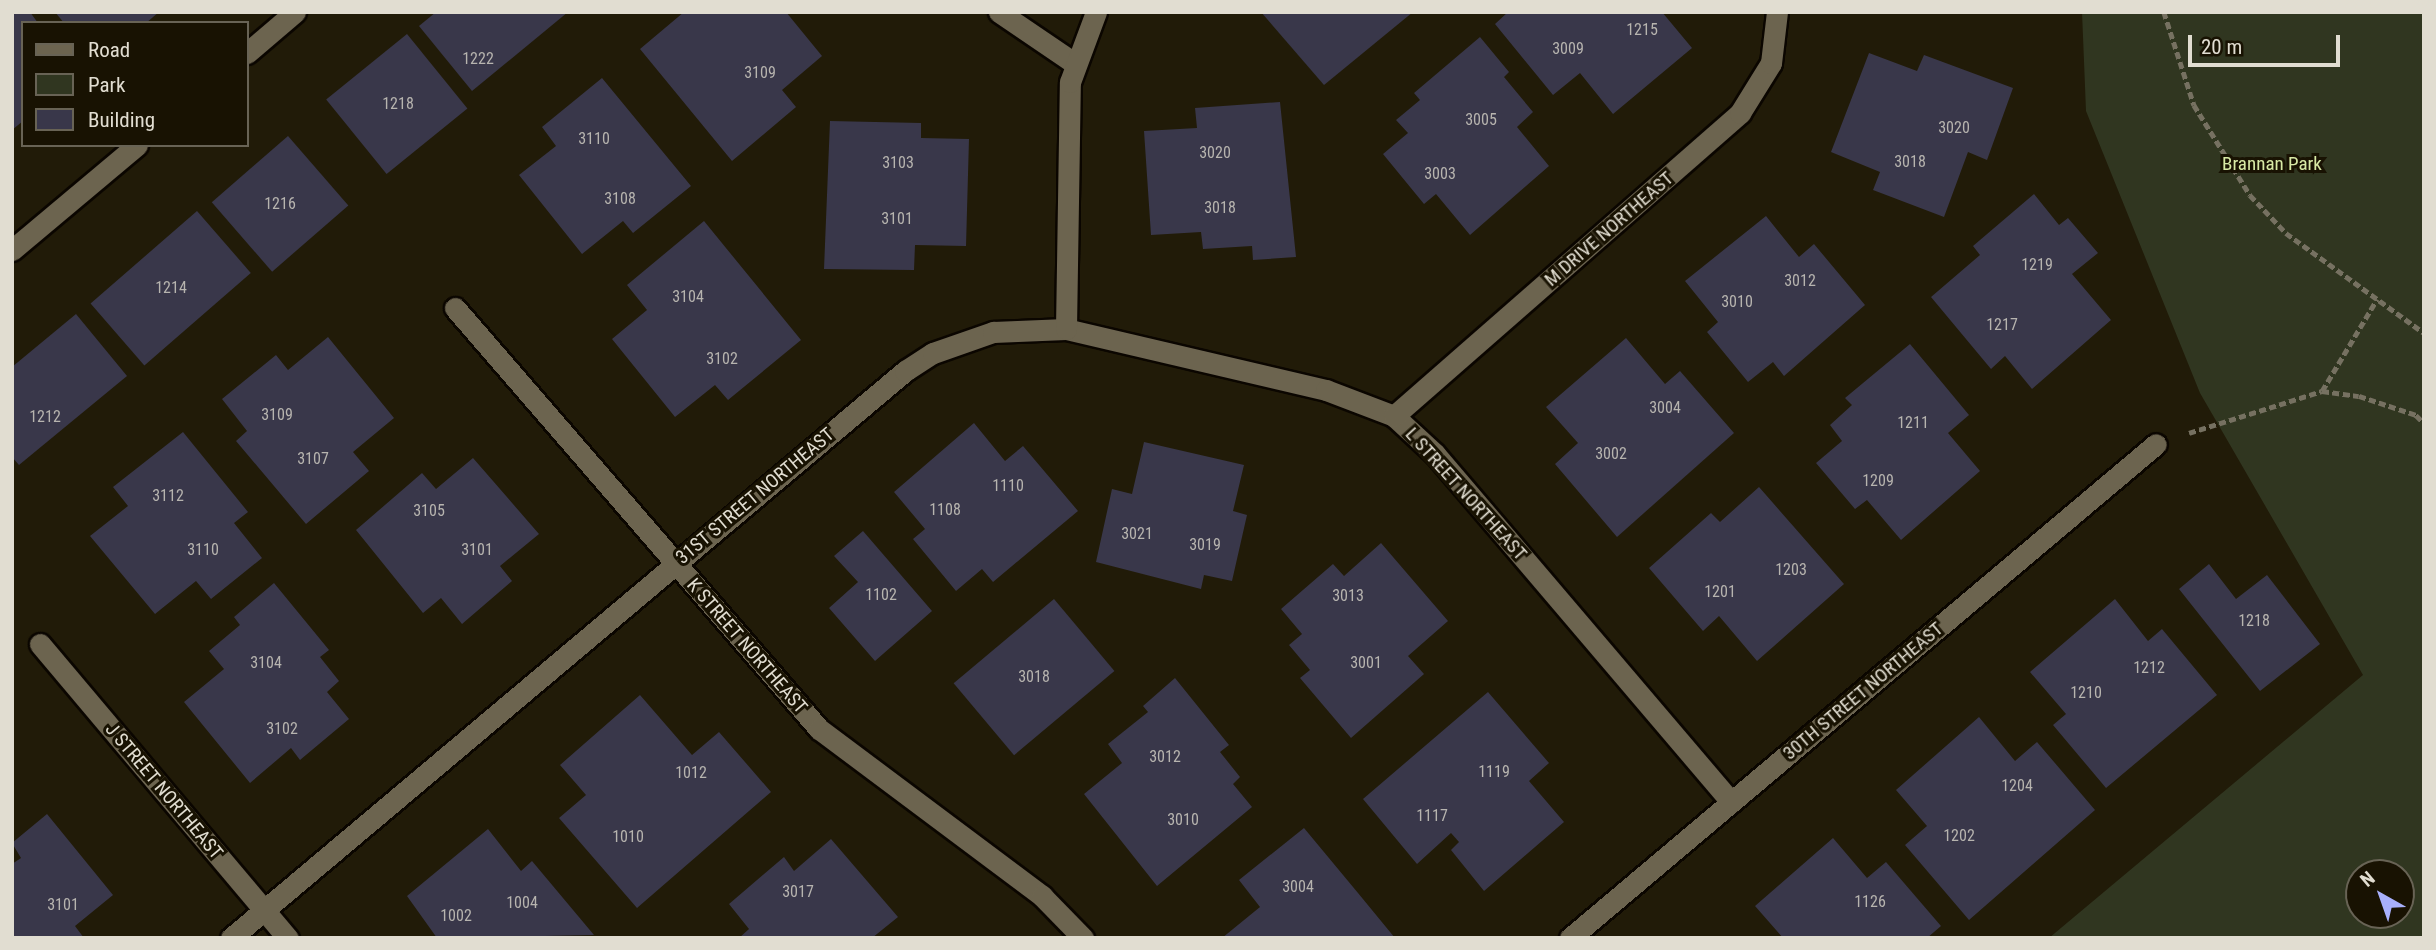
<!DOCTYPE html>
<html>
<head>
<meta charset="utf-8">
<style>
  body { margin:0 }
  #map { position:relative; width:2436px; height:950px; overflow:hidden; background:#211b08; font-family:"Roboto Condensed",sans-serif }
  div>[style] { position:absolute }
  .green>* { inset:0; background:#303620 }
  .building>* { inset:0; background:#39374a; transform-origin:0 0 }
  .path>* { height:4.5px; margin-top:-2.25px; transform-origin:0; background:repeating-linear-gradient(90deg,#767161 0 7px,transparent 0 10.5px) }
  .roads { filter:drop-shadow(2px 0 #0b0600) drop-shadow(-2px 0 #0b0600) drop-shadow(0 2px #0b0600) drop-shadow(0 -2px #0b0600) }
  .street>* { height:21px; margin:-10.5px; padding:0 10.5px; transform-origin:10.5px; border-radius:10.5px; background:#6c644f }
  span { translate:-50% -50%; white-space:nowrap; text-align:center; line-height:1.15; -webkit-text-stroke:6px #181202; paint-order:stroke }
  .number-label { font-size:16px; color:#b7b4af }
  .number-label span { -webkit-text-stroke-width:0 }
  .park-label { font-size:19px; color:#d8e9a5 }
  .street-label { font-size:19px; color:#e1ddd1 }
  .frame { position:absolute; inset:0; border:14px solid #e1ddd1; pointer-events:none }
  .legend { position:absolute; left:21px; top:21px; width:228px; height:126px; box-sizing:border-box; background:#181202; border:2px solid #686355; margin:0; padding:9px 12px; list-style:none; font-size:21px; color:#e1ddd1 }
  .legend li { display:flex; align-items:center; gap:14px; height:35px }
  .legend b { width:35px; border:2px solid #686355 }
  .north { position:absolute; left:2345px; top:859px; width:70px; height:70px; box-sizing:border-box; background:#181202; border:2px solid #686355; border-radius:50%; rotate:320deg; font-size:19px; font-weight:700; line-height:28px; text-align:center; color:#e1ddd1 }
  .north::after { content:''; display:block; margin:auto; width:24px; height:32px; background:#a8b0fc; clip-path:polygon(50% 0,100% 100%,50% 72%,0 100%) }
  .scale { position:absolute; left:2188px; top:35px; width:152px; height:32px; box-sizing:border-box; border:4px solid #e1ddd1; border-top:0; padding-left:9px; font-size:21px; line-height:24px; white-space:nowrap; color:#e1ddd1; -webkit-text-stroke:5px #181202; paint-order:stroke }
</style>
</head>
<body>
<div id="map">
  <div class="green">
    <i style="clip-path:polygon(evenodd,2082px 12px,2424px 12px,2424px 938px,2049px 938px,2363px 675px,2200px 393px,2086px 111px,2082px 12px,2359px 873px,2401px 873px,2401px 915px,2359px 915px,2359px 873px)"></i>
  </div>
  <div class="building">
    <i style="clip-path:polygon(12px 12px,30px 12px,38px 23px,23px 23px,23px 121px,12px 130px)"></i>
    <i style="clip-path:polygon(55px 12px,159px 12px,146px 23px,64px 23px)"></i>
    <i style="clip-path:polygon(436px 12px,568px 12px,472px 91px,419px 26px)"></i>
    <i style="clip-path:polygon(684px 12px,786px 12px,822px 56px,782px 90px,796px 107px,732px 161px,640px 49px)"></i>
    <i style="clip-path:polygon(1261px 12px,1413px 12px,1324px 85px)"></i>
    <i style="clip-path:polygon(1508px 12px,1662px 12px,1692px 48px,1613px 114px,1580px 73px,1553px 95px,1495px 24px)"></i>
    <i style="left:407px;top:34px;width:96px;height:104px;rotate:51deg"></i>
    <i style="clip-path:polygon(1480px 37px,1509px 72px,1504px 77px,1533px 112px,1517px 127px,1549px 166px,1470px 235px,1436px 194px,1424px 204px,1383px 154px,1408px 133px,1396px 120px,1420px 100px,1414px 93px)"></i>
    <i style="clip-path:polygon(1869px 53px,1917px 71px,1924px 55px,2013px 88px,1987px 160px,1968px 152px,1944px 217px,1873px 190px,1880px 172px,1831px 152px)"></i>
    <i style="clip-path:polygon(602px 78px,691px 186px,633px 233px,623px 221px,582px 254px,519px 175px,556px 146px,542px 127px)"></i>
    <i style="clip-path:polygon(1280px 102px,1296px 257px,1253px 260px,1252px 246px,1203px 249px,1201px 232px,1151px 235px,1144px 131px,1197px 128px,1195px 108px)"></i>
    <i style="clip-path:polygon(830px 121px,921px 123px,921px 138px,969px 139px,966px 246px,915px 245px,914px 270px,824px 269px)"></i>
    <i style="left:288px;top:136px;width:92px;height:101px;rotate:49deg"></i>
    <i style="clip-path:polygon(2034px 194px,2059px 225px,2068px 218px,2098px 253px,2072px 274px,2111px 320px,2032px 389px,2005px 356px,1991px 369px,1931px 297px,1980px 255px,1973px 246px)"></i>
    <i style="left:197px;top:211px;width:82px;height:141px;rotate:49deg"></i>
    <i style="clip-path:polygon(1766px 216px,1799px 257px,1814px 244px,1865px 305px,1784px 376px,1773px 362px,1748px 382px,1707px 332px,1718px 322px,1685px 281px)"></i>
    <i style="clip-path:polygon(704px 221px,801px 340px,728px 400px,715px 385px,675px 417px,612px 339px,647px 310px,627px 285px)"></i>
    <i style="clip-path:polygon(76px 314px,127px 376px,19px 465px,12px 457px,12px 367px)"></i>
    <i style="clip-path:polygon(328px 337px,394px 418px,353px 452px,369px 471px,306px 524px,236px 441px,247px 431px,222px 399px,276px 355px,288px 370px)"></i>
    <i style="clip-path:polygon(1626px 338px,1665px 384px,1680px 371px,1734px 433px,1617px 537px,1555px 464px,1578px 443px,1546px 407px)"></i>
    <i style="clip-path:polygon(1910px 344px,1969px 415px,1948px 433px,1980px 471px,1901px 540px,1867px 500px,1855px 509px,1816px 463px,1842px 441px,1830px 425px,1852px 405px,1845px 398px)"></i>
    <i style="clip-path:polygon(974px 423px,1005px 461px,1023px 446px,1078px 511px,993px 582px,982px 569px,956px 591px,913px 539px,925px 529px,894px 492px)"></i>
    <i style="clip-path:polygon(183px 432px,248px 512px,234px 523px,262px 558px,211px 599px,196px 581px,155px 614px,90px 536px,128px 506px,113px 487px)"></i>
    <i style="clip-path:polygon(1144px 442px,1244px 465px,1233px 511px,1247px 515px,1232px 581px,1204px 575px,1201px 589px,1096px 562px,1112px 489px,1132px 494px)"></i>
    <i style="clip-path:polygon(473px 458px,539px 534px,500px 566px,512px 581px,462px 624px,441px 598px,423px 613px,356px 530px,422px 473px,436px 489px)"></i>
    <i style="clip-path:polygon(1759px 487px,1844px 584px,1757px 661px,1719px 616px,1703px 631px,1649px 568px,1711px 513px,1720px 522px)"></i>
    <i style="clip-path:polygon(863px 531px,932px 611px,875px 661px,829px 608px,858px 582px,834px 556px)"></i>
    <i style="clip-path:polygon(1381px 543px,1448px 621px,1408px 656px,1424px 674px,1351px 738px,1300px 678px,1310px 670px,1289px 645px,1302px 634px,1281px 609px,1333px 564px,1344px 576px)"></i>
    <i style="clip-path:polygon(2209px 564px,2236px 599px,2267px 575px,2320px 644px,2260px 691px,2179px 589px)"></i>
    <i style="clip-path:polygon(274px 583px,329px 650px,320px 657px,339px 681px,327px 692px,349px 719px,300px 760px,291px 748px,250px 783px,184px 702px,224px 669px,209px 651px,240px 625px,234px 617px)"></i>
    <i style="left:1054px;top:599px;width:94px;height:131px;rotate:50deg"></i>
    <i style="clip-path:polygon(2115px 599px,2148px 641px,2162px 629px,2217px 695px,2106px 788px,2053px 725px,2066px 714px,2030px 672px)"></i>
    <i style="clip-path:polygon(1175px 678px,1229px 745px,1220px 752px,1240px 777px,1233px 784px,1252px 807px,1157px 886px,1084px 794px,1122px 763px,1108px 744px,1148px 712px,1143px 706px)"></i>
    <i style="clip-path:polygon(1488px 692px,1549px 763px,1529px 781px,1564px 822px,1484px 891px,1451px 850px,1459px 842px,1451px 833px,1417px 864px,1363px 799px)"></i>
    <i style="clip-path:polygon(640px 695px,692px 755px,719px 732px,771px 792px,637px 908px,559px 818px,586px 795px,560px 765px)"></i>
    <i style="clip-path:polygon(1979px 717px,2015px 761px,2037px 742px,2095px 810px,1969px 920px,1905px 845px,1927px 826px,1896px 790px)"></i>
    <i style="clip-path:polygon(47px 814px,113px 895px,75px 926px,84px 938px,12px 938px,12px 864px,21px 858px,12px 843px)"></i>
    <i style="clip-path:polygon(1304px 828px,1358px 893px,1395px 938px,1222px 938px,1260px 907px,1239px 880px)"></i>
    <i style="clip-path:polygon(488px 829px,521px 871px,532px 861px,594px 935px,437px 938px,407px 896px)"></i>
    <i style="clip-path:polygon(1833px 838px,1867px 878px,1886px 862px,1941px 926px,1927px 938px,1783px 938px,1755px 906px)"></i>
    <i style="clip-path:polygon(831px 839px,898px 917px,872px 938px,739px 938px,749px 929px,729px 904px,784px 857px,794px 871px)"></i>
  </div>
  <div class="path">
    <i style="left:2164px;top:12px;width:98px;rotate:72.1deg"></i>
    <i style="left:2194px;top:105px;width:106px;rotate:58.1deg"></i>
    <i style="left:2250px;top:195px;width:52px;rotate:46.5deg"></i>
    <i style="left:2286px;top:233px;width:170px;rotate:35.9deg"></i>
    <i style="left:2322px;top:391px;width:107px;rotate:-59.1deg"></i>
    <i style="left:2189px;top:433px;width:139px;rotate:-17.5deg"></i>
    <i style="left:2322px;top:391px;width:37px;rotate:8deg"></i>
    <i style="left:2359px;top:396px;width:60px;rotate:18.4deg"></i>
    <i style="left:2416px;top:415px;width:11px;rotate:45deg"></i>
  </div>
  <div class="roads">
    <div class="street">
      <i style="left:999px;top:12px;width:91px;rotate:34.2deg"></i>
      <i style="left:247px;top:53px;width:63px;rotate:-40.5deg"></i>
      <i style="left:12px;top:250px;width:163px;rotate:-40deg"></i>
      <i style="left:455px;top:308px;width:557px;rotate:49.15deg"></i>
      <i style="left:819px;top:729px;width:279px;rotate:36.8deg"></i>
      <i style="left:1042px;top:896px;width:59px;rotate:45.7deg"></i>
      <i style="left:1066px;top:329px;width:267px;rotate:13.2deg"></i>
      <i style="left:1326px;top:390px;width:73px;rotate:20.9deg"></i>
      <i style="left:1394px;top:416px;width:56px;rotate:42.8deg"></i>
      <i style="left:1435px;top:454px;width:457px;rotate:49.6deg"></i>
      <i style="left:1394px;top:416px;width:460px;rotate:-41.2deg"></i>
      <i style="left:1740px;top:113px;width:59px;rotate:-58.2deg"></i>
      <i style="left:1771px;top:63px;width:51px;rotate:-83.3deg"></i>
      <i style="left:40px;top:644px;width:385px;rotate:49.9deg"></i>
      <i style="left:231px;top:938px;width:881px;rotate:-40.07deg"></i>
      <i style="left:905px;top:371px;width:33px;rotate:-33deg"></i>
      <i style="left:933px;top:353px;width:64px;rotate:-19.3deg"></i>
      <i style="left:993px;top:332px;width:73px;rotate:-2.4deg"></i>
      <i style="left:1066px;top:329px;width:247px;rotate:-89.1deg"></i>
      <i style="left:1070px;top:82px;width:75px;rotate:-69.6deg"></i>
      <i style="left:1570px;top:938px;width:766px;rotate:-40.13deg"></i>
    </div>
  </div>
  <div class="number-label">
    <span style="left:1642px;top:30px">1215</span>
    <span style="left:1568px;top:49px">3009</span>
    <span style="left:478px;top:59px">1222</span>
    <span style="left:760px;top:73px">3109</span>
    <span style="left:398px;top:104px">1218</span>
    <span style="left:1481px;top:120px">3005</span>
    <span style="left:1954px;top:128px">3020</span>
    <span style="left:594px;top:139px">3110</span>
    <span style="left:1215px;top:153px">3020</span>
    <span style="left:1910px;top:162px">3018</span>
    <span style="left:898px;top:163px">3103</span>
    <span style="left:1440px;top:174px">3003</span>
    <span style="left:620px;top:199px">3108</span>
    <span style="left:280px;top:204px">1216</span>
    <span style="left:1220px;top:208px">3018</span>
    <span style="left:897px;top:219px">3101</span>
    <span style="left:2037px;top:265px">1219</span>
    <span style="left:1800px;top:281px">3012</span>
    <span style="left:171px;top:288px">1214</span>
    <span style="left:688px;top:297px">3104</span>
    <span style="left:1737px;top:302px">3010</span>
    <span style="left:2002px;top:325px">1217</span>
    <span style="left:722px;top:359px">3102</span>
    <span style="left:1665px;top:408px">3004</span>
    <span style="left:277px;top:415px">3109</span>
    <span style="left:45px;top:417px">1212</span>
    <span style="left:1913px;top:423px">1211</span>
    <span style="left:1611px;top:454px">3002</span>
    <span style="left:313px;top:459px">3107</span>
    <span style="left:1878px;top:481px">1209</span>
    <span style="left:1008px;top:486px">1110</span>
    <span style="left:168px;top:496px">3112</span>
    <span style="left:945px;top:510px">1108</span>
    <span style="left:429px;top:511px">3105</span>
    <span style="left:1137px;top:534px">3021</span>
    <span style="left:1205px;top:545px">3019</span>
    <span style="left:203px;top:550px">3110</span>
    <span style="left:477px;top:550px">3101</span>
    <span style="left:1791px;top:570px">1203</span>
    <span style="left:1720px;top:592px">1201</span>
    <span style="left:881px;top:595px">1102</span>
    <span style="left:1348px;top:596px">3013</span>
    <span style="left:2254px;top:621px">1218</span>
    <span style="left:266px;top:663px">3104</span>
    <span style="left:1366px;top:663px">3001</span>
    <span style="left:2149px;top:668px">1212</span>
    <span style="left:1034px;top:677px">3018</span>
    <span style="left:2086px;top:693px">1210</span>
    <span style="left:282px;top:729px">3102</span>
    <span style="left:1165px;top:757px">3012</span>
    <span style="left:1494px;top:772px">1119</span>
    <span style="left:691px;top:773px">1012</span>
    <span style="left:2017px;top:786px">1204</span>
    <span style="left:1432px;top:816px">1117</span>
    <span style="left:1183px;top:820px">3010</span>
    <span style="left:1959px;top:836px">1202</span>
    <span style="left:628px;top:837px">1010</span>
    <span style="left:1298px;top:887px">3004</span>
    <span style="left:798px;top:892px">3017</span>
    <span style="left:1870px;top:902px">1126</span>
    <span style="left:522px;top:903px">1004</span>
    <span style="left:63px;top:905px">3101</span>
    <span style="left:456px;top:916px">1002</span>
  </div>
  <div class="park-label">
    <span style="left:2272px;top:164px">Brannan Park</span>
  </div>
  <div class="street-label">
    <span style="left:1609px;top:229px;rotate:-41deg">M DRIVE NORTHEAST</span>
    <span style="left:1466px;top:494px;rotate:48deg">L STREET NORTHEAST</span>
    <span style="left:755px;top:496px;rotate:-40deg">31ST STREET NORTHEAST</span>
    <span style="left:747px;top:646px;rotate:49deg">K STREET NORTHEAST</span>
    <span style="left:1863px;top:691px;rotate:-40deg">30TH STREET NORTHEAST</span>
    <span style="left:164px;top:791px;rotate:50deg">J STREET NORTHEAST</span>
  </div>
  <div class="frame"></div>
  <ul class="legend">
  <li><b style="height:9px;background:#6c644f"></b>Road</li>
  <li><b style="height:19px;background:#303620"></b>Park</li>
  <li><b style="height:19px;background:#39374a"></b>Building</li>
  </ul>
  <div class="north">N</div>
  <div class="scale">20 m</div>
</div>
</body>
</html>
